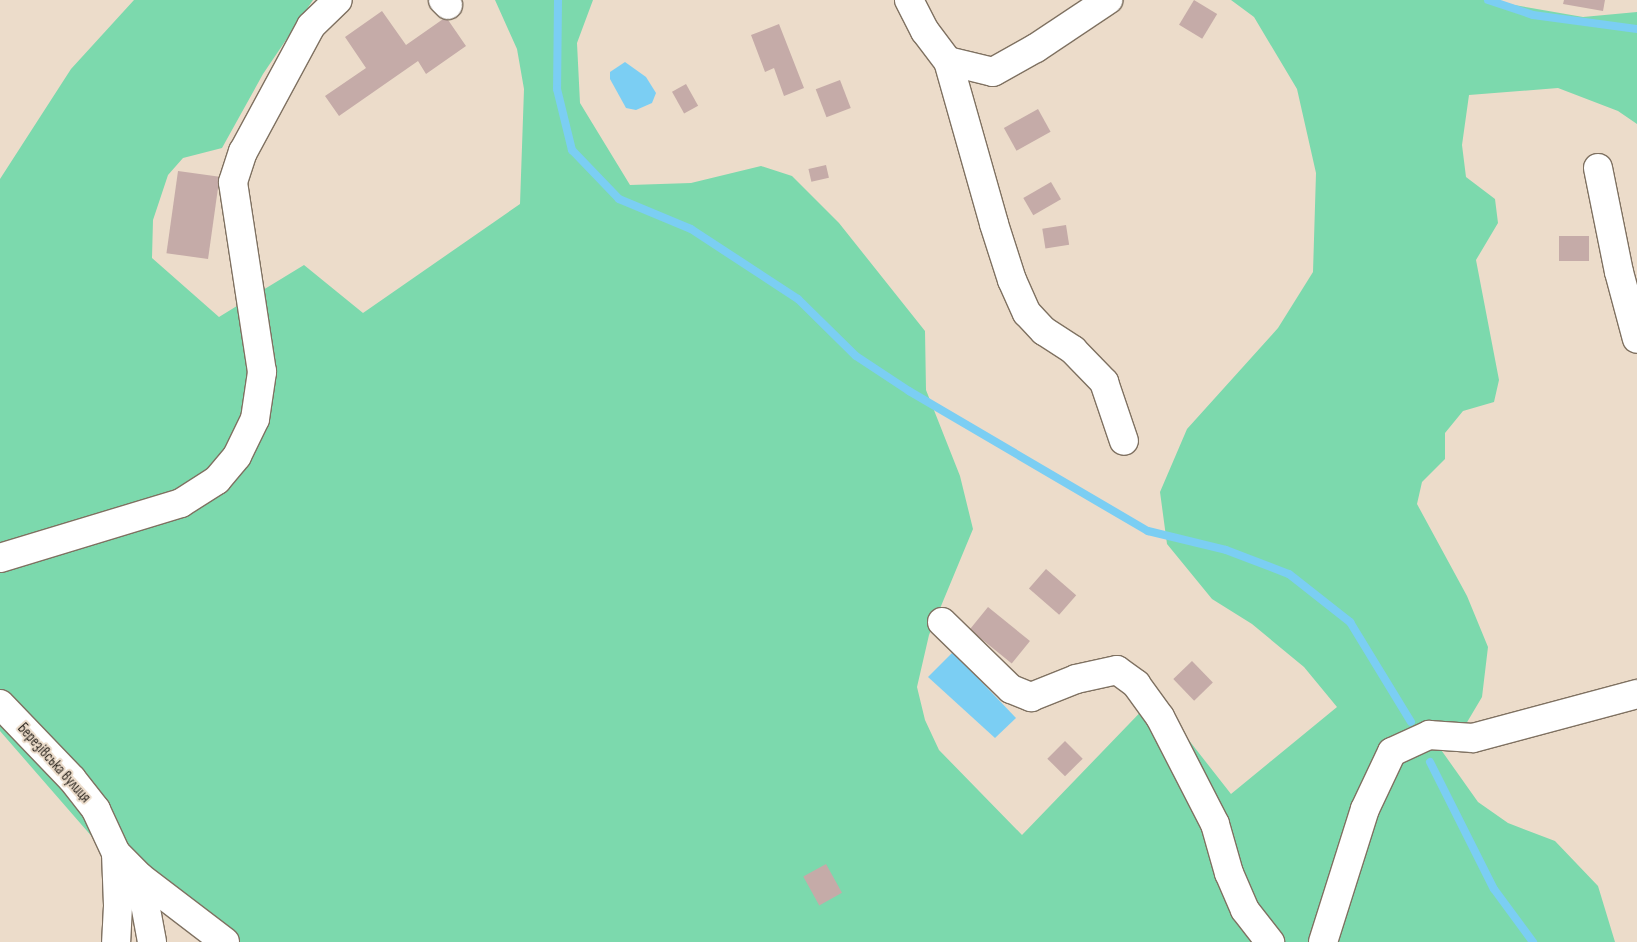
<!DOCTYPE html>
<html>
<head>
<meta charset="utf-8">
<style>
  body { margin:0 }
  #map { position:relative; width:1637px; height:942px; overflow:hidden; background:#ecdcca; font-family:"Sofia Sans Condensed",sans-serif }
  div>[style] { position:absolute }
  .green>* { inset:0; background:#7cd9ad }
  .water>* { inset:0; background:#7bcef3 }
  .stream>* { height:8px; margin:-4px; padding:0 4px; transform-origin:4px; border-radius:4px; background:#7bcef3 }
  .building>* { inset:0; background:#c5aba8; transform-origin:0 0 }
  .roads { filter:drop-shadow(1px 0 #7f7161) drop-shadow(-1px 0 #7f7161) drop-shadow(0 1px #7f7161) drop-shadow(0 -1px #7f7161) }
  .minor>* { height:28px; margin:-14px; padding:0 14px; transform-origin:14px; border-radius:14px; background:#fff }
  span { translate:-50% -50%; white-space:nowrap; text-align:center; line-height:1.15; -webkit-text-stroke:4px #ecdcca; paint-order:stroke }
  .street-label { font-size:15px; color:#2c261f }
</style>
</head>
<body>
<div id="map">
  <div class="green">
    <i style="clip-path:polygon(134px 0,313px 0,263px 74px,222px 148px,183px 158px,168px 175px,153px 220px,152px 258px,219px 317px,304px 265px,363px 313px,520px 204px,524px 89px,517px 49px,495px 0,593px 0,577px 43px,580px 103px,630px 185px,691px 183px,761px 166px,792px 176px,839px 223px,925px 331px,926px 390px,960px 476px,973px 529px,929px 635px,917px 687px,925px 720px,939px 750px,1022px 835px,1155px 697px,1231px 794px,1337px 707px,1304px 667px,1252px 624px,1212px 599px,1167px 544px,1160px 492px,1187px 429px,1278px 328px,1313px 272px,1316px 173px,1297px 89px,1254px 17px,1231px 0,1485px 0,1583px 17px,1637px 12px,1637px 124px,1618px 111px,1558px 88px,1469px 95px,1462px 145px,1466px 177px,1495px 199px,1498px 223px,1476px 260px,1499px 380px,1494px 402px,1463px 411px,1445px 433px,1445px 459px,1422px 482px,1417px 504px,1467px 596px,1488px 647px,1482px 697px,1466px 724px,1427px 730px,1478px 802px,1508px 823px,1555px 841px,1598px 886px,1615px 942px,204px 942px,141px 893px,0 731px,0 179px,71px 69px)"></i>
  </div>
  <div class="water">
    <i style="clip-path:polygon(625px 62px,646px 77px,656px 93px,652px 103px,636px 110px,626px 108px,610px 79px,610px 72px)"></i>
    <i style="clip-path:polygon(953px 652px,1016px 718px,995px 738px,928px 677px)"></i>
  </div>
  <div class="stream">
    <i style="left:558px;top:0;width:89px;rotate:90.6deg"></i>
    <i style="left:557px;top:89px;width:63px;rotate:76.2deg"></i>
    <i style="left:572px;top:150px;width:68px;rotate:46.2deg"></i>
    <i style="left:619px;top:199px;width:78px;rotate:22.6deg"></i>
    <i style="left:691px;top:229px;width:128px;rotate:33.2deg"></i>
    <i style="left:798px;top:299px;width:81px;rotate:44.5deg"></i>
    <i style="left:856px;top:356px;width:64px;rotate:33.4deg"></i>
    <i style="left:909px;top:391px;width:277px;rotate:30.4deg"></i>
    <i style="left:1148px;top:531px;width:80px;rotate:13.7deg"></i>
    <i style="left:1226px;top:550px;width:67px;rotate:20.9deg"></i>
    <i style="left:1289px;top:574px;width:78px;rotate:38.2deg"></i>
    <i style="left:1350px;top:622px;width:117px;rotate:58.6deg"></i>
    <i style="left:1488px;top:0;width:47px;rotate:18.4deg"></i>
    <i style="left:1533px;top:15px;width:105px;rotate:7.7deg"></i>
    <i style="left:1430px;top:762px;width:142px;rotate:63.3deg"></i>
    <i style="left:1494px;top:889px;width:66px;rotate:53.7deg"></i>
  </div>
  <div class="building">
    <i style="left:1194px;top:0;width:27px;height:29px;rotate:31deg"></i>
    <i style="clip-path:polygon(1564px 0,1605px 0,1603px 11px,1563px 4px)"></i>
    <i style="clip-path:polygon(382px 11px,406px 45px,446px 17px,466px 46px,426px 74px,418px 61px,339px 116px,325px 96px,366px 68px,345px 37px)"></i>
    <i style="clip-path:polygon(779px 24px,804px 88px,784px 96px,774px 68px,765px 72px,751px 35px)"></i>
    <i style="left:840px;top:80px;width:30px;height:26px;rotate:69deg"></i>
    <i style="left:686px;top:84px;width:25px;height:16px;rotate:61deg"></i>
    <i style="left:1038px;top:109px;width:26px;height:39px;rotate:61deg"></i>
    <i style="left:826px;top:165px;width:13px;height:18px;rotate:77deg"></i>
    <i style="left:178px;top:171px;width:42px;height:83px;rotate:8deg"></i>
    <i style="left:1051px;top:182px;width:20px;height:32px;rotate:60deg"></i>
    <i style="left:1066px;top:225px;width:20px;height:24px;rotate:81deg"></i>
    <i style="left:1559px;top:236px;width:30px;height:25px"></i>
    <i style="left:1046px;top:569px;width:40px;height:26px;rotate:41deg"></i>
    <i style="left:988px;top:607px;width:54px;height:29px;rotate:39deg"></i>
    <i style="left:1192px;top:661px;width:30px;height:26px;rotate:46deg"></i>
    <i style="left:1065px;top:741px;width:25px;height:25px;rotate:45deg"></i>
    <i style="left:826px;top:864px;width:33px;height:26px;rotate:61deg"></i>
  </div>
  <div class="roads">
    <div class="minor">
      <i style="left:443px;top:0;width:7px;rotate:45deg"></i>
      <i style="left:909px;top:0;width:35px;rotate:63deg"></i>
      <i style="left:925px;top:31px;width:38px;rotate:53deg"></i>
      <i style="left:948px;top:61px;width:169px;rotate:74.2deg"></i>
      <i style="left:994px;top:224px;width:59px;rotate:72.2deg"></i>
      <i style="left:1012px;top:280px;width:36px;rotate:66deg"></i>
      <i style="left:1027px;top:313px;width:25px;rotate:47deg"></i>
      <i style="left:1044px;top:331px;width:35px;rotate:33deg"></i>
      <i style="left:1073px;top:350px;width:45px;rotate:45.9deg"></i>
      <i style="left:1104px;top:382px;width:62px;rotate:71.3deg"></i>
      <i style="left:948px;top:61px;width:46px;rotate:13.7deg"></i>
      <i style="left:993px;top:72px;width:49px;rotate:-29.2deg"></i>
      <i style="left:1036px;top:48px;width:87px;rotate:-33.7deg"></i>
      <i style="left:1598px;top:168px;width:106px;rotate:78.6deg"></i>
      <i style="left:1619px;top:272px;width:69px;rotate:75deg"></i>
      <i style="left:0;top:558px;width:189px;rotate:-16.9deg"></i>
      <i style="left:181px;top:503px;width:43px;rotate:-32.6deg"></i>
      <i style="left:217px;top:480px;width:31px;rotate:-50deg"></i>
      <i style="left:237px;top:456px;width:41px;rotate:-64.1deg"></i>
      <i style="left:255px;top:419px;width:48px;rotate:-81.5deg"></i>
      <i style="left:262px;top:372px;width:192px;rotate:-98.7deg"></i>
      <i style="left:233px;top:182px;width:32px;rotate:-72deg"></i>
      <i style="left:243px;top:152px;width:143px;rotate:-61.6deg"></i>
      <i style="left:311px;top:26px;width:37px;rotate:-44deg"></i>
      <i style="left:942px;top:622px;width:96px;rotate:44.2deg"></i>
      <i style="left:1011px;top:689px;width:22px;rotate:22deg"></i>
      <i style="left:1031px;top:697px;width:48px;rotate:-21.8deg"></i>
      <i style="left:1076px;top:679px;width:42px;rotate:-12.4deg"></i>
      <i style="left:1117px;top:670px;width:24px;rotate:36deg"></i>
      <i style="left:1136px;top:684px;width:41px;rotate:54deg"></i>
      <i style="left:1160px;top:717px;width:120px;rotate:62.8deg"></i>
      <i style="left:1215px;top:824px;width:51px;rotate:74.1deg"></i>
      <i style="left:1229px;top:873px;width:40px;rotate:66.6deg"></i>
      <i style="left:1245px;top:910px;width:41px;rotate:52deg"></i>
      <i style="left:0;top:704px;width:104px;rotate:46.2deg"></i>
      <i style="left:72px;top:779px;width:39px;rotate:52deg"></i>
      <i style="left:96px;top:810px;width:47px;rotate:65.1deg"></i>
      <i style="left:116px;top:853px;width:53px;rotate:87.8deg"></i>
      <i style="left:118px;top:906px;width:36px;rotate:93deg"></i>
      <i style="left:116px;top:853px;width:34px;rotate:45deg"></i>
      <i style="left:140px;top:877px;width:107px;rotate:37.4deg"></i>
      <i style="left:140px;top:877px;width:66px;rotate:79.5deg"></i>
      <i style="left:1323px;top:942px;width:139px;rotate:-72.5deg"></i>
      <i style="left:1365px;top:809px;width:63px;rotate:-64.7deg"></i>
      <i style="left:1392px;top:752px;width:41px;rotate:-24.7deg"></i>
      <i style="left:1429px;top:735px;width:44px;rotate:3.9deg"></i>
      <i style="left:1473px;top:738px;width:170px;rotate:-15deg"></i>
    </div>
  </div>
  <div class="street-label">
    <span style="left:54px;top:763px;rotate:48deg">Березівська вулиця</span>
  </div>
</div>
</body>
</html>
